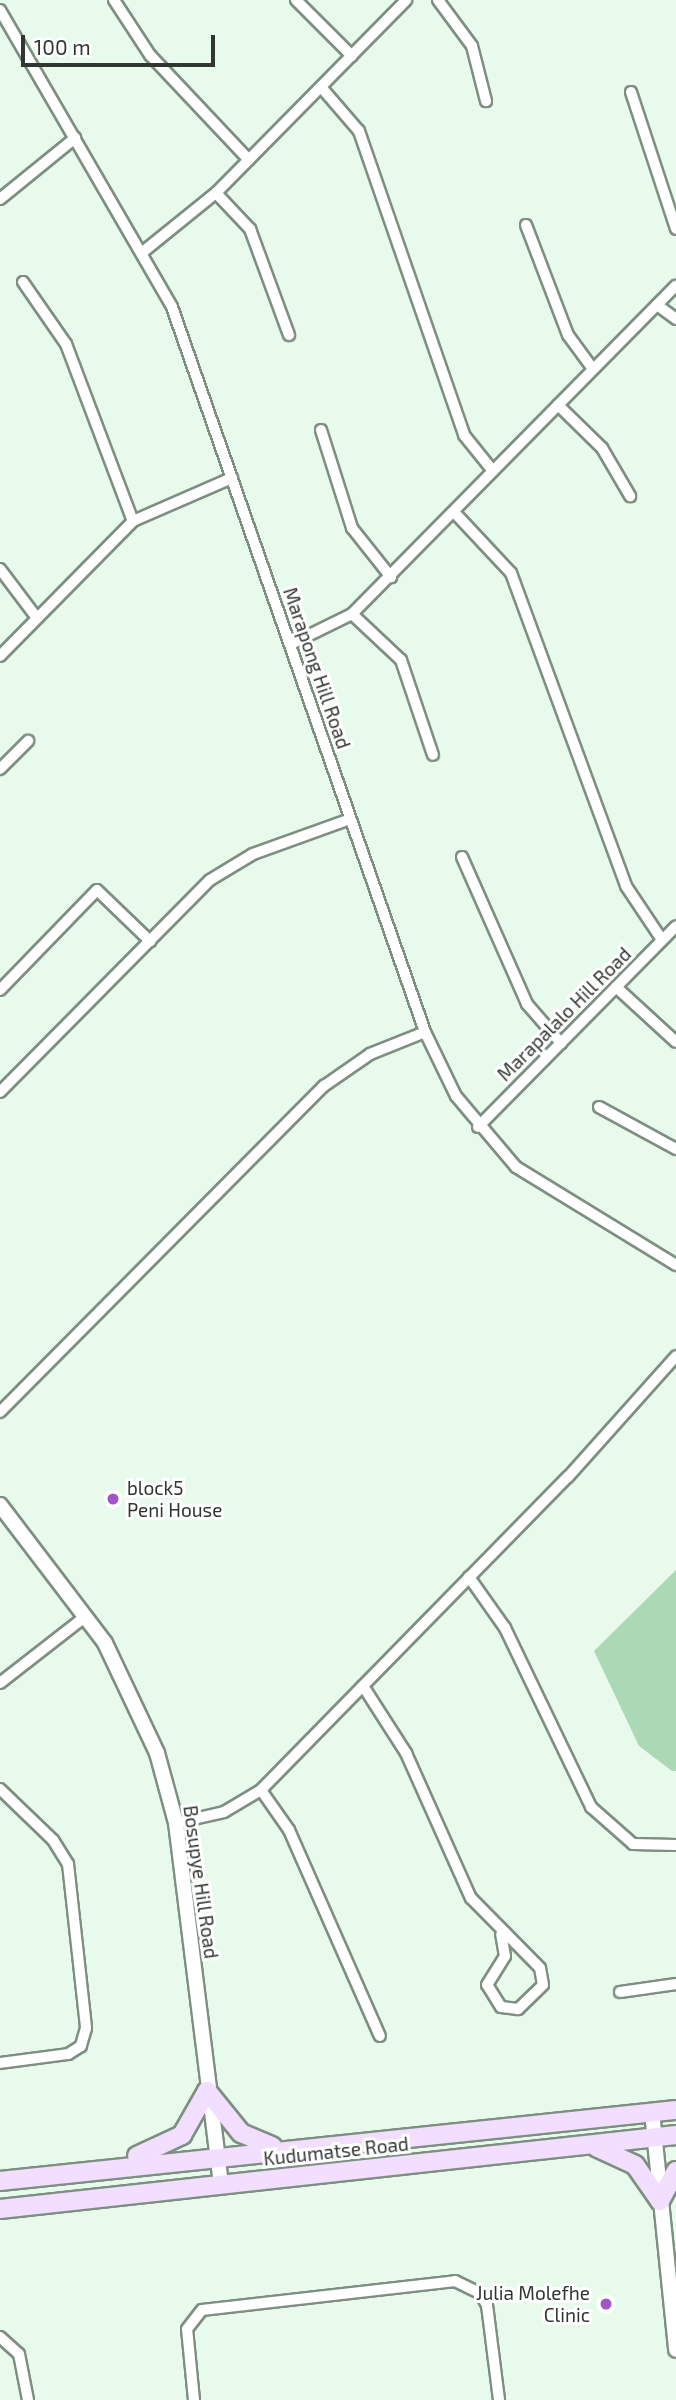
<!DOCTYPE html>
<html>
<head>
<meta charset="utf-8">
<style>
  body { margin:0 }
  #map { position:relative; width:676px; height:2400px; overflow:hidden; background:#e8faec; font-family:"Exo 2",sans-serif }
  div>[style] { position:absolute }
  .green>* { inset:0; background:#abd8b5 }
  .roads { filter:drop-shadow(2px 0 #7e8f82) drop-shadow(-2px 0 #7e8f82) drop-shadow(0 2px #7e8f82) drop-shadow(0 -2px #7e8f82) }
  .minor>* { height:10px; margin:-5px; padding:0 5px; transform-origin:5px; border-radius:5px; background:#fff }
  .tertiary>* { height:14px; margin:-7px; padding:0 7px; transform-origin:7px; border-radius:7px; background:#fff }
  .primary>* { height:18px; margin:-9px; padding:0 9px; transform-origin:9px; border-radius:9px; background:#f2defe }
  .dots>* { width:19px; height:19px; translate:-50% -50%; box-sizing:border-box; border:4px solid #fff; border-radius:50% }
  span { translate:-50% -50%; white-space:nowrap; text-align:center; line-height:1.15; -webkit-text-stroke:6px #fff; paint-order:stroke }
  .street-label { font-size:19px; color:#303731 }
  .poi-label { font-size:19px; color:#303731 }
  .left { translate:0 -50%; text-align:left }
  .right { translate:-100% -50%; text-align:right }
  .scale { position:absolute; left:21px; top:35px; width:194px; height:32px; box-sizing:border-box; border:4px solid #303731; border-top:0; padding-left:9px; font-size:21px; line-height:24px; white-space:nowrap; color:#303731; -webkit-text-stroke:5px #fff; paint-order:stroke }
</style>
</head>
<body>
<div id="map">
  <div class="green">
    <i style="clip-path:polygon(676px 1570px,676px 1771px,672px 1771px,639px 1746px,594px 1651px)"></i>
  </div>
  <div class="roads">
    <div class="minor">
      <i style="left:114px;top:0;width:66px;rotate:56.8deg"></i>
      <i style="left:150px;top:55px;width:144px;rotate:46.7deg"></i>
      <i style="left:296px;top:0;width:79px;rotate:45deg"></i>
      <i style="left:438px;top:0;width:57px;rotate:53.5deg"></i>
      <i style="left:472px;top:46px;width:57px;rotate:75.7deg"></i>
      <i style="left:0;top:10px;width:343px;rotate:59.9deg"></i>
      <i style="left:172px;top:307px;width:768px;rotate:70.76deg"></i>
      <i style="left:425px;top:1032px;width:71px;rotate:64.2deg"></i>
      <i style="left:456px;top:1096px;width:93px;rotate:49.8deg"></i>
      <i style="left:516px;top:1167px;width:188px;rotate:31.5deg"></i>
      <i style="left:321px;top:87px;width:58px;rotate:49.2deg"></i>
      <i style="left:359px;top:131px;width:322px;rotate:70.9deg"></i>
      <i style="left:464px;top:435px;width:46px;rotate:51.1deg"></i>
      <i style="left:631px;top:92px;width:144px;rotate:71.8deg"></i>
      <i style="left:216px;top:193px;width:50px;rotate:46.6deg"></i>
      <i style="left:250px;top:229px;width:113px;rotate:69.8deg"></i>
      <i style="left:0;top:199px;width:97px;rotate:-39.1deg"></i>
      <i style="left:526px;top:225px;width:118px;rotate:69.1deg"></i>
      <i style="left:568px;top:335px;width:42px;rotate:53.7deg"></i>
      <i style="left:144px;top:251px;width:92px;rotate:-38.9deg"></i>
      <i style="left:216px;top:193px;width:271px;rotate:-45.4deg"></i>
      <i style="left:23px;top:282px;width:75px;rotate:55.3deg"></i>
      <i style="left:66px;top:344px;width:189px;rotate:69.3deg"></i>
      <i style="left:657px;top:305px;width:24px;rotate:36deg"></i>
      <i style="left:558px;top:405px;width:62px;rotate:44.3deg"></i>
      <i style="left:602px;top:448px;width:56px;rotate:59.7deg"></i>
      <i style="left:321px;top:430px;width:103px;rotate:72.4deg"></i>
      <i style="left:352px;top:528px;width:63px;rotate:51.5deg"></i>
      <i style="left:454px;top:512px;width:83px;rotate:46.9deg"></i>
      <i style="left:511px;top:573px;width:333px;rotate:69.8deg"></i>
      <i style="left:626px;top:886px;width:65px;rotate:56.3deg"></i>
      <i style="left:0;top:569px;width:61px;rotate:52.9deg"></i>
      <i style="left:352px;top:614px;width:67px;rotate:43.2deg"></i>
      <i style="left:401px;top:660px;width:100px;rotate:71.4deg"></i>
      <i style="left:291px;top:644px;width:68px;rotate:-26.2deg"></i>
      <i style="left:352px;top:614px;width:461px;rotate:-45.4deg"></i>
      <i style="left:0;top:656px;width:190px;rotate:-45.4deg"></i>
      <i style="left:133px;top:521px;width:108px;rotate:-23.5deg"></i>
      <i style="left:0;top:769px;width:40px;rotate:-45deg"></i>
      <i style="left:462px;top:857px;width:161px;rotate:66.1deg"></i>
      <i style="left:527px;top:1004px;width:52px;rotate:48.9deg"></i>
      <i style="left:616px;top:987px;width:81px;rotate:42.5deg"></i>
      <i style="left:0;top:990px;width:139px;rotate:-45.9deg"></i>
      <i style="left:97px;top:890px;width:74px;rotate:43.9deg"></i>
      <i style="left:0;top:1092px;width:298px;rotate:-45.3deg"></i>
      <i style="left:210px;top:880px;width:50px;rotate:-31.2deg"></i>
      <i style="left:253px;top:854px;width:103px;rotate:-19.8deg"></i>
      <i style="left:599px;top:1107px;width:88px;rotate:28.6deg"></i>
      <i style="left:478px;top:1127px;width:282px;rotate:-45.4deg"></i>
      <i style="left:0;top:1412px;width:460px;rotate:-45.2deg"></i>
      <i style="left:324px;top:1086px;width:56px;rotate:-34.8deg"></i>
      <i style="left:370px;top:1054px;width:59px;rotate:-21.8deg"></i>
      <i style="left:469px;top:1577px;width:62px;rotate:54.8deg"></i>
      <i style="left:505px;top:1628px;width:199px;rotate:64.3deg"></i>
      <i style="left:591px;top:1807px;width:56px;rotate:41.4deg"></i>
      <i style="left:633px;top:1844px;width:43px;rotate:1.3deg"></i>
      <i style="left:0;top:1683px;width:109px;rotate:-37.9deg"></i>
      <i style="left:363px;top:1686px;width:80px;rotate:57.3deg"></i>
      <i style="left:406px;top:1753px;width:159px;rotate:65.9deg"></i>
      <i style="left:471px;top:1898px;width:98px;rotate:45.4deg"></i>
      <i style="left:540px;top:1968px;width:17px;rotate:80deg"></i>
      <i style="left:543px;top:1985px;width:35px;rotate:136deg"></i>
      <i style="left:518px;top:2009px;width:17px;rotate:-173deg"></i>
      <i style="left:501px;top:2007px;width:26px;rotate:-122deg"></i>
      <i style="left:487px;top:1985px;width:34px;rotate:-58deg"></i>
      <i style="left:505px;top:1956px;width:22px;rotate:-100deg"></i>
      <i style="left:0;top:1789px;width:74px;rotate:43.9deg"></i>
      <i style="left:53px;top:1840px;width:28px;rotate:58deg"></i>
      <i style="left:68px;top:1864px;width:165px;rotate:83.7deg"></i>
      <i style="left:86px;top:2028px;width:19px;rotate:106deg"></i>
      <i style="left:81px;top:2046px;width:15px;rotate:148deg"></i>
      <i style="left:68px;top:2054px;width:69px;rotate:172.5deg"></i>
      <i style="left:261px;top:1790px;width:49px;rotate:55deg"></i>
      <i style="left:289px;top:1830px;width:225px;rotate:66.2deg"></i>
      <i style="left:176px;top:1823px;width:49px;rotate:-12.9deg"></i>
      <i style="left:224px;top:1812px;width:43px;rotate:-30.7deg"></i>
      <i style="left:261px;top:1790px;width:438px;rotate:-45.6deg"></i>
      <i style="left:568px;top:1477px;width:162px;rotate:-48.2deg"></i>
      <i style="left:620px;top:1992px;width:57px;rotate:-8.1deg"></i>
      <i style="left:0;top:2337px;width:25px;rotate:42deg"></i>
      <i style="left:19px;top:2354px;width:47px;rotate:78.9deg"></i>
      <i style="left:194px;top:2400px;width:71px;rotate:-95.6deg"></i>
      <i style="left:187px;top:2329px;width:24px;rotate:-52deg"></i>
      <i style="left:202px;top:2310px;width:255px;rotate:-6.5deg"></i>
      <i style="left:455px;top:2281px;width:28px;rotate:26deg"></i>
      <i style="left:480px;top:2293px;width:14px;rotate:60deg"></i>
      <i style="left:487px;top:2305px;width:96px;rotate:82.8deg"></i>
    </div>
    <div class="tertiary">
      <i style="left:0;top:1505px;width:173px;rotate:52.7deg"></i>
      <i style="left:105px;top:1643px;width:122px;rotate:64.7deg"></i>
      <i style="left:157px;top:1753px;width:73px;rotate:74.8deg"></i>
      <i style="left:176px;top:1823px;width:365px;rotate:82.9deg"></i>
      <i style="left:652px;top:2112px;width:239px;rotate:84.2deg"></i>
    </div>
    <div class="primary">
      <i style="left:207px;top:2091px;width:54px;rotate:51deg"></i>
      <i style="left:241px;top:2133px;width:34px;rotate:23deg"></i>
      <i style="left:596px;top:2147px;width:43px;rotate:24.8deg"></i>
      <i style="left:635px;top:2165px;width:44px;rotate:55.2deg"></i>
      <i style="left:137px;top:2156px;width:50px;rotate:-25deg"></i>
      <i style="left:182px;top:2135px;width:51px;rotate:-60.4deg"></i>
      <i style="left:0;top:2181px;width:680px;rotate:-6deg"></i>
      <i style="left:660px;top:2201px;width:34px;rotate:-62deg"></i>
      <i style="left:0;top:2209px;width:680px;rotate:-6.25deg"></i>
    </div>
  </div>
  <div class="dots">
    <i style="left:113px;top:1499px;background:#a056c9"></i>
    <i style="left:606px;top:2304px;background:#a056c9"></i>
  </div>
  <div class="street-label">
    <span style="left:317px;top:668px;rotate:71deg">Marapong Hill Road</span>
    <span style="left:564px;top:1014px;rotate:-45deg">Marapalalo Hill Road</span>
    <span style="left:201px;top:1882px;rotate:82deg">Bosupye Hill Road</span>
    <span style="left:336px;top:2151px;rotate:-6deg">Kudumatse Road</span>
  </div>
  <div class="poi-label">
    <span class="left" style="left:127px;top:1499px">block5<br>Peni House</span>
    <span class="right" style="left:590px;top:2304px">Julia Molefhe<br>Clinic</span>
  </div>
  <div class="scale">100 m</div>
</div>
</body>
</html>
